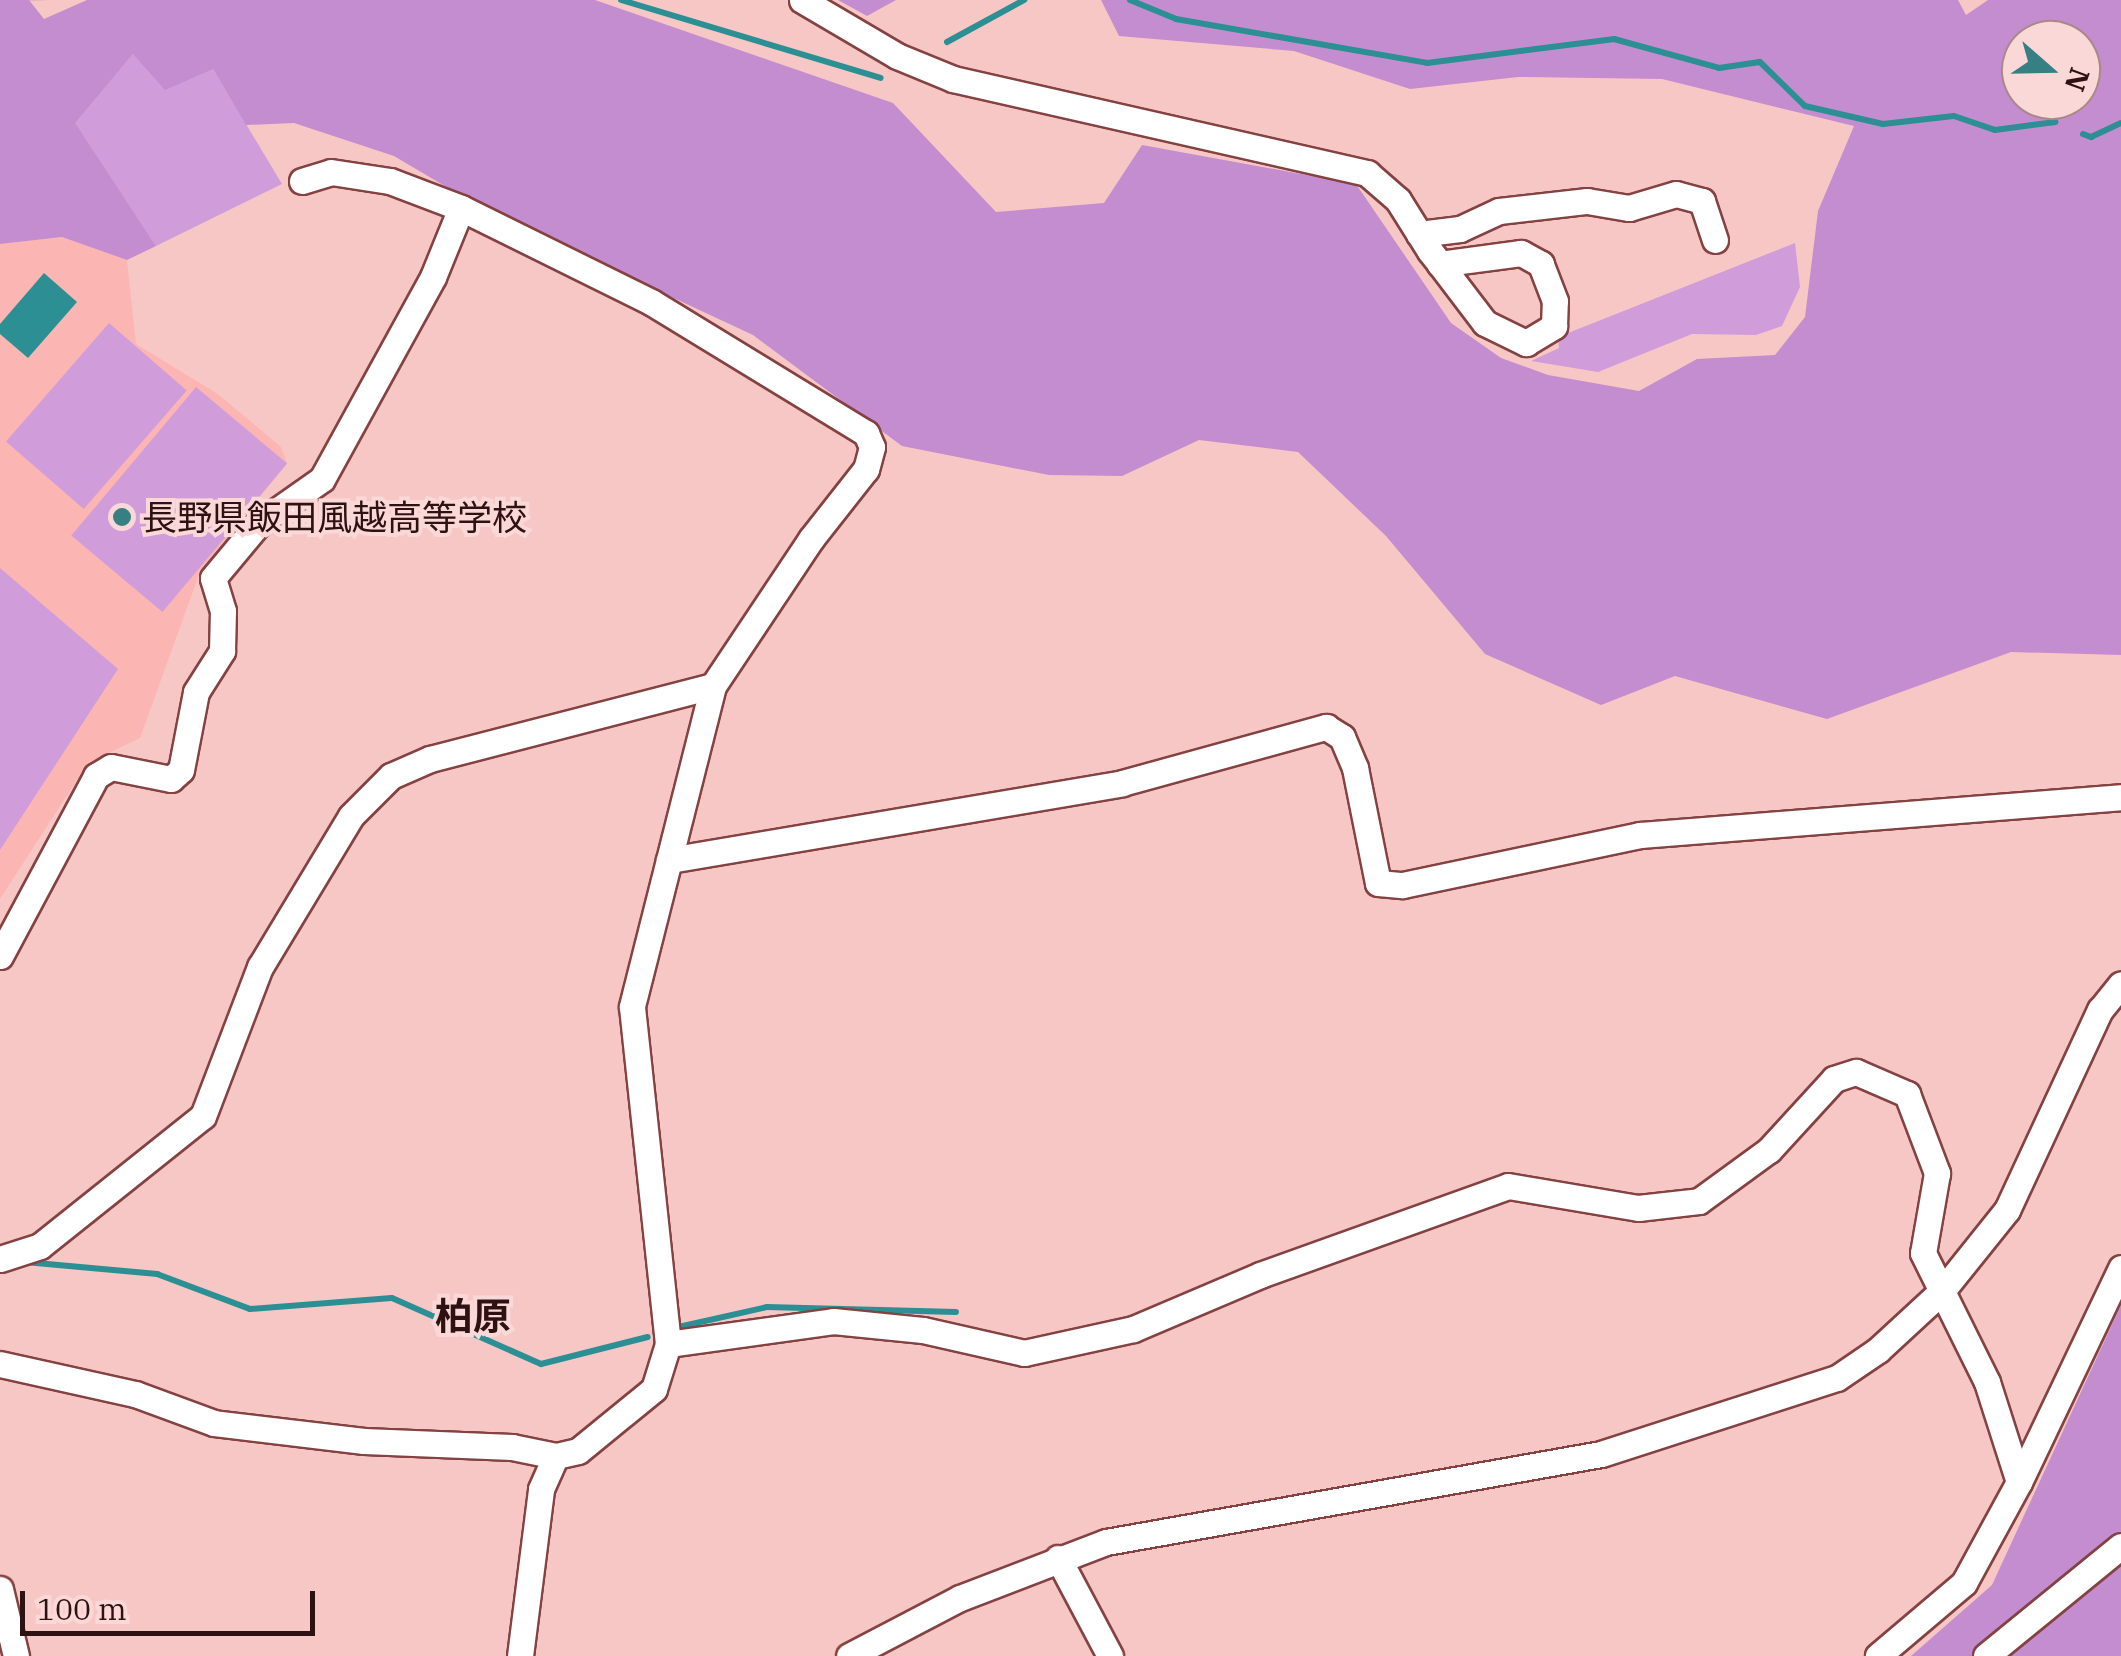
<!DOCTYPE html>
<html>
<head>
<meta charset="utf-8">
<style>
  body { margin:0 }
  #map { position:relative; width:2121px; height:1656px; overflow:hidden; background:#f7c7c5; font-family:"IBM Plex Serif","Noto Sans JP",serif }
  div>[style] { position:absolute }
  .built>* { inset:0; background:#fbb6b4 }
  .green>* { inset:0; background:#d09dda; transform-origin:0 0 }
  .forest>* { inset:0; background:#c48dcf }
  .water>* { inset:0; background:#2b8f94 }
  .stream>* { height:6px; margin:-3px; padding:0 3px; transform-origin:3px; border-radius:3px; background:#2b8f94 }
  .roads { filter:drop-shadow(2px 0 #844242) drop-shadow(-2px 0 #844242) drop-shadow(0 2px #844242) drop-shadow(0 -2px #844242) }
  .minor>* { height:25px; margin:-12.5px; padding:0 12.5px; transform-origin:12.5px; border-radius:12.5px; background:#fff }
  .dots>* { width:28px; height:28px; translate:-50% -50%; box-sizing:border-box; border:5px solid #f9d8d7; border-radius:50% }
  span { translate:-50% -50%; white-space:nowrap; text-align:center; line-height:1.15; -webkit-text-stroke:8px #f9d8d7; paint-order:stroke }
  .poi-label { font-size:35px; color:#2e1212 }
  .left { translate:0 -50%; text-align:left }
  .neighbourhood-label { font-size:38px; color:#2e1212; font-weight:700 }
  .north { position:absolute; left:2001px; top:20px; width:100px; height:100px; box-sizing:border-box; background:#f9d8d7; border:2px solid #a88988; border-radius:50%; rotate:110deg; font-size:28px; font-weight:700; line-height:40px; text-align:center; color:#2e1212 }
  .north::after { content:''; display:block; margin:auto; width:35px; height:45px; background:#367f83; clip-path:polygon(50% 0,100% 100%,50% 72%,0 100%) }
  .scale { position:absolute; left:20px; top:1591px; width:295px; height:45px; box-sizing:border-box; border:5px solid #2e1212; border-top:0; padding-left:12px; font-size:30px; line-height:35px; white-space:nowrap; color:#2e1212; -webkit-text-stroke:8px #f9d8d7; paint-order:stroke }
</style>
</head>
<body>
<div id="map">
  <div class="built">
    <i style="clip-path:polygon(62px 237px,127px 260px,136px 344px,218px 394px,281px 447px,287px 463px,200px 572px,140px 738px,88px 763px,0 899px,0 244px)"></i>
  </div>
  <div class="green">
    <i style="clip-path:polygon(133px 54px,213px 69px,282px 184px,156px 246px,74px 123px)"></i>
    <i style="clip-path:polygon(1795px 243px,1800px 287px,1782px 326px,1756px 335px,1692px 334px,1598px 372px,1531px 361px,1559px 348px,1558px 337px)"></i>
    <i style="left:109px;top:323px;width:103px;height:157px;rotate:41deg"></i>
    <i style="left:196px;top:387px;width:119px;height:194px;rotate:40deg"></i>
    <i style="clip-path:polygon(0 568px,118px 669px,0 850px)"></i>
  </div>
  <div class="forest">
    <i style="clip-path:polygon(evenodd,0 0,29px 0,44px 19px,87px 0,595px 0,893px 103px,996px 212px,1104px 203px,1142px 145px,1356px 184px,1451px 323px,1501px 358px,1548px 375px,1639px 391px,1697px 359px,1775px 355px,1805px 317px,1818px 211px,1854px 126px,1662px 79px,1518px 77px,1410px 89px,1294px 51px,1119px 36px,1101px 0,1958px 0,1966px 15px,1988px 0,2121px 0,2121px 655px,2011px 652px,1827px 719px,1675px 676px,1601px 705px,1485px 654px,1386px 536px,1298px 452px,1199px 440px,1122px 476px,1049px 475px,902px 446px,753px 335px,487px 211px,394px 156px,294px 123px,246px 125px,213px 69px,165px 90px,133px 54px,75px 123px,156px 246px,127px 260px,62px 237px,0 244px,0 0,2021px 40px,2081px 40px,2081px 100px,2021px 100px,2021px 40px)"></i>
    <i style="clip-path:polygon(838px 0,896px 0,867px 16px)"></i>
    <i style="clip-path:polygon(2121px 1305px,2121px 1656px,1911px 1656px,1992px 1585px)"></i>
  </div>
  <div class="water">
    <i style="clip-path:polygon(44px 273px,77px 302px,28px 358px,0 334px,0 324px)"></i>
  </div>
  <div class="stream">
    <i style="left:621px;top:0;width:271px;rotate:16.7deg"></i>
    <i style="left:1130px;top:0;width:50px;rotate:22.4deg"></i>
    <i style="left:1176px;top:19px;width:255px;rotate:9.9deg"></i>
    <i style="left:1427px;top:63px;width:189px;rotate:-7.3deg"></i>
    <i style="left:1614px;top:39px;width:109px;rotate:15.4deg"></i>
    <i style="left:1719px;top:68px;width:41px;rotate:-8.3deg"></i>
    <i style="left:1760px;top:62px;width:63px;rotate:44.4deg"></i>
    <i style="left:1805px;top:106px;width:80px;rotate:13deg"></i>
    <i style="left:1883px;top:124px;width:71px;rotate:-6.4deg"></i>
    <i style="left:1954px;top:116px;width:43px;rotate:18.9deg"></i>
    <i style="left:1995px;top:130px;width:61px;rotate:-7.6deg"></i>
    <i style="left:947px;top:42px;width:88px;rotate:-28.6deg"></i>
    <i style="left:2083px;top:134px;width:9px;rotate:21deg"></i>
    <i style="left:2091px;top:137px;width:33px;rotate:-25deg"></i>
    <i style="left:25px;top:1262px;width:133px;rotate:5.2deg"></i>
    <i style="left:157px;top:1274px;width:99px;rotate:20.6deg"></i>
    <i style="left:250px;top:1309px;width:142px;rotate:-4.4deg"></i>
    <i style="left:392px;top:1298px;width:163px;rotate:23.9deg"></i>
    <i style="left:541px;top:1364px;width:110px;rotate:-14.2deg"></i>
    <i style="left:674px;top:1328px;width:95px;rotate:-12.7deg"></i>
    <i style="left:767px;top:1307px;width:189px;rotate:1.5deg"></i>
  </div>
  <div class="roads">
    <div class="minor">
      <i style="left:802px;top:0;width:110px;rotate:30.5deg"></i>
      <i style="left:897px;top:56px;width:61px;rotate:22.3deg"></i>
      <i style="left:953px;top:79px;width:425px;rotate:12.8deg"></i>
      <i style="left:1367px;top:173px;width:41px;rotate:41.1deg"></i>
      <i style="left:1398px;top:200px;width:60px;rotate:57.9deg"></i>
      <i style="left:1430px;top:251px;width:16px;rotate:52deg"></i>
      <i style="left:1440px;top:264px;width:74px;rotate:52.7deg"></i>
      <i style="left:1485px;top:323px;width:46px;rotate:26deg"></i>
      <i style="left:1526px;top:343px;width:33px;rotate:-31deg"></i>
      <i style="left:1554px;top:326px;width:25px;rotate:-88deg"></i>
      <i style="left:1555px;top:301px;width:40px;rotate:-111deg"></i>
      <i style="left:1541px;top:264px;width:23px;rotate:-151deg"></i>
      <i style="left:1521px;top:253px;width:82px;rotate:172.3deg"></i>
      <i style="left:302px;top:181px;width:30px;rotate:-17deg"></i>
      <i style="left:331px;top:172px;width:60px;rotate:8.7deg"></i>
      <i style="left:390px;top:181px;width:76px;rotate:20.8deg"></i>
      <i style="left:1419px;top:234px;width:41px;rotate:-7deg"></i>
      <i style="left:1460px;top:229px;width:43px;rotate:-24.8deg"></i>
      <i style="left:1499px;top:211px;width:89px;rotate:-6.5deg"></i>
      <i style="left:1587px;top:201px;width:43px;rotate:9.5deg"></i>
      <i style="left:1629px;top:208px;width:49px;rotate:-16.6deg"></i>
      <i style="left:1676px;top:194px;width:27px;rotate:15deg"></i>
      <i style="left:1702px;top:201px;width:41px;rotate:71.6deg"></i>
      <i style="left:669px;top:860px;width:459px;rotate:-9.6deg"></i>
      <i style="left:1122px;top:783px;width:212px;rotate:-15.4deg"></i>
      <i style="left:1326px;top:727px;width:19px;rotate:32deg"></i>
      <i style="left:1342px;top:737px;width:34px;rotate:67deg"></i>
      <i style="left:1355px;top:768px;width:117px;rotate:78.7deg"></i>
      <i style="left:1378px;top:883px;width:25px;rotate:5deg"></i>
      <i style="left:1403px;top:885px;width:242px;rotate:-11.9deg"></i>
      <i style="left:1640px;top:835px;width:482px;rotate:-4.5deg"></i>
      <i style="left:0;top:956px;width:204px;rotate:-61.9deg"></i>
      <i style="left:96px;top:776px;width:17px;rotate:-31deg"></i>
      <i style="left:111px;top:767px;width:61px;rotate:11.3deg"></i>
      <i style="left:171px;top:779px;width:13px;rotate:-42deg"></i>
      <i style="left:181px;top:770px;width:79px;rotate:-79.1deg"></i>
      <i style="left:196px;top:692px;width:49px;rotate:-57.6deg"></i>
      <i style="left:222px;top:651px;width:40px;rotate:-88.6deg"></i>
      <i style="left:223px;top:611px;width:34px;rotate:-107deg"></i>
      <i style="left:213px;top:578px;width:70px;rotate:-50.2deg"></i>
      <i style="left:258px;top:524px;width:78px;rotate:-35.1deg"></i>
      <i style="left:322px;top:479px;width:230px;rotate:-61.2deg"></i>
      <i style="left:433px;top:277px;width:74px;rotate:-67.9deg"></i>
      <i style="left:461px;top:208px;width:212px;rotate:26.3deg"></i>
      <i style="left:651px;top:302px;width:252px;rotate:31.4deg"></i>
      <i style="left:866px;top:433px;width:15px;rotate:67deg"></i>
      <i style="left:872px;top:447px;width:23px;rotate:105deg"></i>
      <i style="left:866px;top:469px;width:89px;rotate:128.2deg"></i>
      <i style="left:811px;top:539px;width:177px;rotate:123.7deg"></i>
      <i style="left:713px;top:686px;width:331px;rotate:104.2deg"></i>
      <i style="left:632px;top:1007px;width:339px;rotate:83.9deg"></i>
      <i style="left:668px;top:1344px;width:47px;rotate:107.3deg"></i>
      <i style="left:654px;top:1389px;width:98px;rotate:140.8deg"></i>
      <i style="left:578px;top:1451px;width:23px;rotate:167deg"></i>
      <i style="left:556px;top:1456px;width:45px;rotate:-168.4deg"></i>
      <i style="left:512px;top:1447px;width:148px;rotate:-177.7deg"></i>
      <i style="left:364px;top:1441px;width:151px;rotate:-173.2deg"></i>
      <i style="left:214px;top:1423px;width:84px;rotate:-159.8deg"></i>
      <i style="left:135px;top:1394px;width:138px;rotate:-167.5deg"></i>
      <i style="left:0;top:1259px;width:42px;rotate:-18deg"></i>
      <i style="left:40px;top:1246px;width:208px;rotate:-38.6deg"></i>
      <i style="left:203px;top:1116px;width:160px;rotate:-69.1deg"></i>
      <i style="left:260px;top:967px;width:176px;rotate:-58.9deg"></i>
      <i style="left:351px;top:816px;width:57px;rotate:-45deg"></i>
      <i style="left:391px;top:776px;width:43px;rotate:-23.6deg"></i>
      <i style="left:430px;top:759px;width:292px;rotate:-14.5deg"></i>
      <i style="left:668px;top:1344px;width:167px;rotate:-7.9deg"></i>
      <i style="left:833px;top:1321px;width:90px;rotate:5.7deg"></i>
      <i style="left:923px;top:1330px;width:104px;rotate:12.8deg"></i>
      <i style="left:1024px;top:1353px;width:112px;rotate:-12.4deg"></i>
      <i style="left:1133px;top:1329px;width:138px;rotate:-23deg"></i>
      <i style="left:1260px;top:1275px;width:263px;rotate:-19.7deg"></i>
      <i style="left:1508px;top:1186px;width:132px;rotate:9.6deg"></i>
      <i style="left:1638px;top:1208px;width:61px;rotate:-6.5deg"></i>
      <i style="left:1699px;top:1201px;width:87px;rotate:-36.1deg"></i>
      <i style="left:1769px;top:1150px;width:96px;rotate:-47.5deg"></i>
      <i style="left:1834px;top:1079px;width:23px;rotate:-18deg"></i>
      <i style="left:1856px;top:1072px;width:56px;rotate:23.3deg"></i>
      <i style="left:1907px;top:1094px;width:85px;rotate:69.2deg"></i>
      <i style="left:1937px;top:1173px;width:81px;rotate:99.9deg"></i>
      <i style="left:1923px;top:1253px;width:144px;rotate:63.6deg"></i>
      <i style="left:1987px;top:1382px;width:105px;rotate:72.3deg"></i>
      <i style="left:2019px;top:1482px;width:115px;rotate:118.6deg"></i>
      <i style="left:1964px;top:1583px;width:113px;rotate:139.7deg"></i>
      <i style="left:2019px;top:1482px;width:237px;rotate:-64.5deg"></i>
      <i style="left:1058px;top:1558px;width:111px;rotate:62deg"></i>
      <i style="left:0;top:1589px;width:69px;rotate:76.6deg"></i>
      <i style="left:520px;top:1656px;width:168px;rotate:-82.8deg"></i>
      <i style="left:541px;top:1489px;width:36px;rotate:-66deg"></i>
      <i style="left:849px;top:1656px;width:125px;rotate:-27.6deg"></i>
      <i style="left:960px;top:1598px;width:156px;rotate:-21deg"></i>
      <i style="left:1106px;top:1542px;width:503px;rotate:-10.08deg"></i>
      <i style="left:1601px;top:1454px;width:248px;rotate:-17.9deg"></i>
      <i style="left:1837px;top:1378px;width:50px;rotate:-34.3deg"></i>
      <i style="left:1878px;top:1350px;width:87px;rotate:-42.7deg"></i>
      <i style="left:1942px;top:1291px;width:104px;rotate:-51.3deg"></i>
      <i style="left:2007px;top:1210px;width:221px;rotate:-65.1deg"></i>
      <i style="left:2100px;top:1010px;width:33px;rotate:-51deg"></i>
      <i style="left:1986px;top:1656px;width:174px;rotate:-39.2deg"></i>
    </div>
  </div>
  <div class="dots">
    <i style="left:122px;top:517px;background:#367f83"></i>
  </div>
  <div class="poi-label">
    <span class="left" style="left:142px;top:517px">長野県飯田風越高等学校</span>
  </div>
  <div class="neighbourhood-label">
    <span style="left:473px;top:1316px">柏原</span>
  </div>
  <div class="north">N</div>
  <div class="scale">100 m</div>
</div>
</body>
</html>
